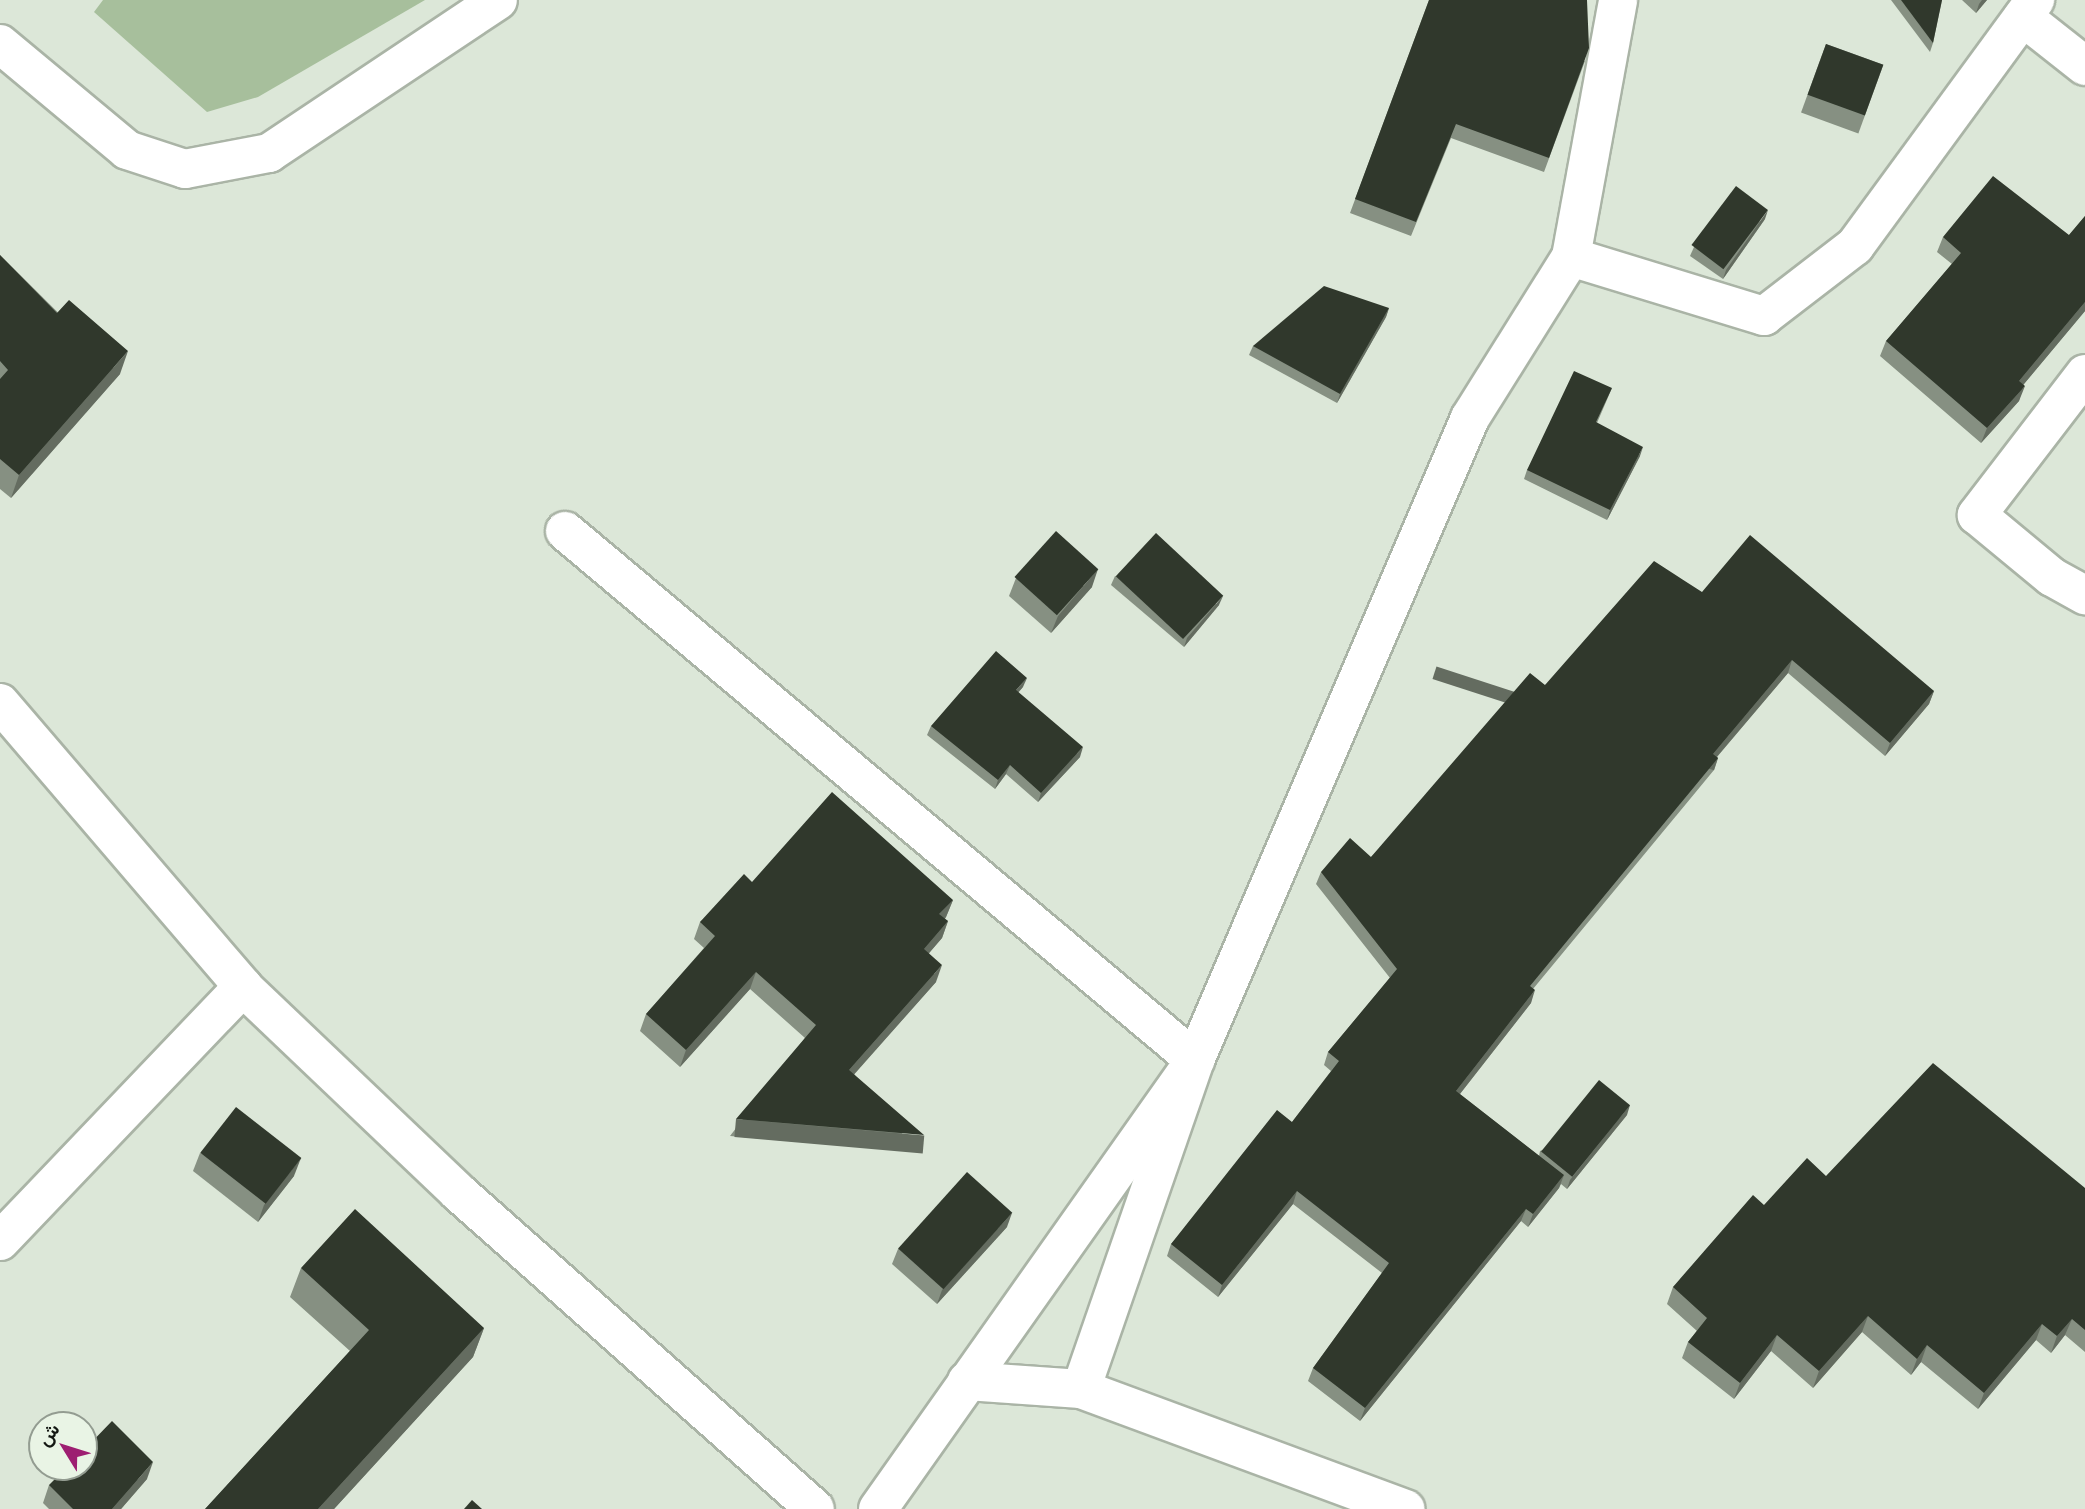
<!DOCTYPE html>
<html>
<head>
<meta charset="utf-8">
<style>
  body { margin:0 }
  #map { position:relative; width:2085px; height:1509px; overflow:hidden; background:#dce7d8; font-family:Manrope,Vazirmatn,sans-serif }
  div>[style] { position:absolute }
  .green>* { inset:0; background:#a7bf9c }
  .roads { filter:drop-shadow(2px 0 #aab4a6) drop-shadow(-2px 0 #aab4a6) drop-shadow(0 2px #aab4a6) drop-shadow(0 -2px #aab4a6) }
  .street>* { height:38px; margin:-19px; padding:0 19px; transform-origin:19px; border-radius:19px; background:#fff }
  .secondary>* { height:38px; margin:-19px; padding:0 19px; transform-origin:19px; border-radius:19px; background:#fff }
  .wall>* { inset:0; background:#869082; transform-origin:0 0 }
  .shaded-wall>* { inset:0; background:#646c60; transform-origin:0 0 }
  .building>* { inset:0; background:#30382c; transform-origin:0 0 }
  span { translate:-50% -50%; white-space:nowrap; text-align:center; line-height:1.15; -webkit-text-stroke:7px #e9f4e5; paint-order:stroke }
  .north { position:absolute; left:28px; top:1411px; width:70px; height:70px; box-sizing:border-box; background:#e9f4e5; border:2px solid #939c91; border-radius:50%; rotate:308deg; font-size:19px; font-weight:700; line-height:28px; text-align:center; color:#131712 }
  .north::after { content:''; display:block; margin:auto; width:24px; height:32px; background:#9d1e71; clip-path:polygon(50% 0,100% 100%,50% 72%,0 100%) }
</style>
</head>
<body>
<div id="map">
  <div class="green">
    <i style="clip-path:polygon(103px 0,425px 0,258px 97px,207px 112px,94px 12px)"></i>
  </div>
  <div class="roads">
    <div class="street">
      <i style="left:2023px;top:17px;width:79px;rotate:38.3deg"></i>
      <i style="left:0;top:44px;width:165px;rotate:39.8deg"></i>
      <i style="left:127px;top:150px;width:61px;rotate:18.1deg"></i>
      <i style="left:185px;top:169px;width:86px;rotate:-10.8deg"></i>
      <i style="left:269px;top:153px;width:275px;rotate:-33.7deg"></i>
      <i style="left:1571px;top:257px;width:261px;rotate:-79.6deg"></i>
      <i style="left:2085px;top:374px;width:178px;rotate:127.5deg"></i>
      <i style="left:1977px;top:515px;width:97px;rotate:39.6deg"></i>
      <i style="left:2052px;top:577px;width:38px;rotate:29deg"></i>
      <i style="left:565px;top:531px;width:823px;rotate:40.02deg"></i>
      <i style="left:1195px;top:1060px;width:348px;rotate:109.1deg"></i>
      <i style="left:1081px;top:1389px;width:346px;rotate:20.3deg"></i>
      <i style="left:0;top:1241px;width:352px;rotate:-46.3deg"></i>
      <i style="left:967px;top:1381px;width:114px;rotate:4deg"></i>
      <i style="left:878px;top:1509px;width:550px;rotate:-54.78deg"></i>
      <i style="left:1195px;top:1060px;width:698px;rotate:-66.81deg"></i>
      <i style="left:1470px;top:418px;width:190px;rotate:-57.9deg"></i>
      <i style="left:1571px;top:257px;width:202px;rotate:17deg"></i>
      <i style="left:1764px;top:316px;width:115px;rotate:-37.6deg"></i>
      <i style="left:1855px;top:246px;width:305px;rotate:-53.8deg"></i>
    </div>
    <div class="secondary">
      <i style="left:0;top:703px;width:374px;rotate:49.4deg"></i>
      <i style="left:243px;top:987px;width:297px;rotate:43.6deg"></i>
      <i style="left:458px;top:1192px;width:477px;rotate:41.6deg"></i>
    </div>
  </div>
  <div class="wall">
    <i style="clip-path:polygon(1429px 0,1585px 61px,1544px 172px,1451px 138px,1411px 236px,1350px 213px)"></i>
    <i style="clip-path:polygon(1891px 0,1942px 0,1933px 43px,1930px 52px)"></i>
    <i style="clip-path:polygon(1962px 0,1987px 0,1976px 13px)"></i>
    <i style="left:1826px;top:44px;width:61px;height:73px;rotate:20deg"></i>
    <i style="clip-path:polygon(2085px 216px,2085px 311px,2023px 385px,2019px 401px,1981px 443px,1880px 356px,1886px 341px,1952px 264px,1937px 252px,1943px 237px,2069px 235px)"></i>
    <i style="clip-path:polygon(1765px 219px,1723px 279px,1690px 256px,1694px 247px)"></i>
    <i style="clip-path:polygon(0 255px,120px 374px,11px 498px,0 489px)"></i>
    <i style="clip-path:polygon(1389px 308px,1386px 317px,1337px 403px,1249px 355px,1253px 346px)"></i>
    <i style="clip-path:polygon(1612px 388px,1597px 423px,1640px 456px,1607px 520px,1524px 479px,1527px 470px)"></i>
    <i style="clip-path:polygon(1115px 576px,1219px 605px,1184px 647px,1111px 585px)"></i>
    <i style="clip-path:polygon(1016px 578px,1092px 587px,1051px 633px,1009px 596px)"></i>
    <i style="clip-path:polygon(1702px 592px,1934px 691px,1929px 704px,1885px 756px,1788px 673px,1717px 757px,1718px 758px,1714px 770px,1533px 989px,1531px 1003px,1460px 1094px,1539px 1156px,1540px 1151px,1627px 1115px,1567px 1189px,1561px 1184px,1559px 1188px,1528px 1227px,1521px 1221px,1360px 1421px,1308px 1381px,1313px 1368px,1382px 1273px,1293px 1204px,1218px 1297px,1167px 1256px,1171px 1244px,1292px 1122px,1331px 1071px,1324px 1065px,1328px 1052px,1390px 978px,1316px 884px,1321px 872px,1371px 857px,1545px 685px)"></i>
    <i style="clip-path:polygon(1023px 687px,1018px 693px,1080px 757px,1038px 802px,1006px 774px,995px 789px,927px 735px,931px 726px)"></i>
    <i style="clip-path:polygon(752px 882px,953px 900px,946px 917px,945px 919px,948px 921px,942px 938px,929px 953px,936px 982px,854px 1074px,917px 1152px,730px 1136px,805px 1038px,750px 989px,680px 1067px,640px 1031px,646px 1014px,704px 948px,694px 939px,700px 922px)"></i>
    <i style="clip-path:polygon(200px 1153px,294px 1176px,258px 1222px,193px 1171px)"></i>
    <i style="clip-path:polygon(1826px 1176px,2085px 1188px,2085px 1352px,2065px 1335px,2051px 1353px,2036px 1340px,1978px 1409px,1921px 1362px,1911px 1375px,1862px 1332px,1813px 1388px,1771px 1351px,1734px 1399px,1682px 1358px,1688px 1342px,1697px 1331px,1667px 1304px,1673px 1287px,1764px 1205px)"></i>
    <i style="clip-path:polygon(1007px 1227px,937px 1304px,892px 1264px,898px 1249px)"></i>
    <i style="clip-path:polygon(301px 1268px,484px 1328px,473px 1357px,334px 1509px,205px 1509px,350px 1351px,290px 1297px)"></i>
    <i style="clip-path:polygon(147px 1479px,121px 1509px,49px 1509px,43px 1503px,49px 1485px)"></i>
  </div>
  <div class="shaded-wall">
    <i style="clip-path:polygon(1982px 0,1987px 0,1976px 13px,1979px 4px)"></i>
    <i style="clip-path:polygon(1768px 210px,1765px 219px,1723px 279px,1726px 270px)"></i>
    <i style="clip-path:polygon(2085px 302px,2085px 311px,2014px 396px,2019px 381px)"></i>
    <i style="clip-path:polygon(1389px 308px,1386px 317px,1337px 403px,1340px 394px)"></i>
    <i style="clip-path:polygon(128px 351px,120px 374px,11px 498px,19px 475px)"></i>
    <i style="clip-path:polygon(2025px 386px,2019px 401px,1981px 443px,1987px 428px)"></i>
    <i style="clip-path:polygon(1643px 447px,1640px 456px,1607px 520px,1610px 510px)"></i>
    <i style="clip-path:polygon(1098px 569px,1092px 587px,1051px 633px,1058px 616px)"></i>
    <i style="clip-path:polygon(1223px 596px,1219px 605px,1184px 647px,1187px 638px)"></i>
    <i style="clip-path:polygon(1792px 660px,1788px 673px,1709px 766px,1713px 754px)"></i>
    <i style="clip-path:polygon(1027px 678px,1023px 687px,1012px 699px,1016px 690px)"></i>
    <i style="clip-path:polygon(1934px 691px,1929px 704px,1885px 756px,1890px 743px)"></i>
    <i style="clip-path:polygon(1083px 747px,1080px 757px,1038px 802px,1041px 793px)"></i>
    <i style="left:1718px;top:758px;width:13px;height:296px;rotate:108deg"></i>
    <i style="clip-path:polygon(1010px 765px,1006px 774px,995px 789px,998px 780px)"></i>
    <i style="clip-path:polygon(953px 900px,946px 917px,933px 931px,939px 914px)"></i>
    <i style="clip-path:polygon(948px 921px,942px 938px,918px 966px,924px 949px)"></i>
    <i style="clip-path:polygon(942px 965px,936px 982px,843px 1087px,849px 1070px)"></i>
    <i style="clip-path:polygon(756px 972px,750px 989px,680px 1067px,686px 1050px)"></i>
    <i style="clip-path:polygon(1535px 990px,1531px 1003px,1452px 1104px,1456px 1091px)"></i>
    <i style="clip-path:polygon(1630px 1105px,1627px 1115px,1567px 1189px,1570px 1180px)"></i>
    <i style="left:736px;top:1119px;width:189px;height:18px;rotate:5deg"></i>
    <i style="clip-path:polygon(301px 1158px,294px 1176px,258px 1222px,264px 1205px)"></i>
    <i style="clip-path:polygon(1564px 1175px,1559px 1188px,1528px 1227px,1533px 1214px)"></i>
    <i style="clip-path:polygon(1297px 1191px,1293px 1204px,1218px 1297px,1222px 1285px)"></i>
    <i style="clip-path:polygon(1526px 1209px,1521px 1221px,1360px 1421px,1365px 1408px)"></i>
    <i style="clip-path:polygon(1012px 1213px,1007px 1227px,937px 1304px,942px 1290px)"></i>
    <i style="clip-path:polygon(1868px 1316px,1862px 1332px,1813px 1388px,1819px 1371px)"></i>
    <i style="clip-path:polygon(2072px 1319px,2065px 1335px,2051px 1353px,2057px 1336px)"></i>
    <i style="clip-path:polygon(2042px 1324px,2036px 1340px,1978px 1409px,1984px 1393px)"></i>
    <i style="clip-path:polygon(484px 1328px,473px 1357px,334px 1509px,318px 1509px)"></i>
    <i style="clip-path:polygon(1777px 1335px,1771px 1351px,1734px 1399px,1740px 1383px)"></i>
    <i style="clip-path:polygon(1927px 1345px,1921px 1362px,1911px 1375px,1917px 1359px)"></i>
    <i style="clip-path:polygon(153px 1462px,147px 1479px,121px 1509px,112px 1509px)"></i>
  </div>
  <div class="building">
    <i style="clip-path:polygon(1429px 0,1587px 0,1589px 48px,1549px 158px,1456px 124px,1416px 222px,1355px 199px)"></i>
    <i style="clip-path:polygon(1901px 0,1942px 0,1933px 43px)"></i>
    <i style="left:1826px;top:44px;width:61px;height:54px;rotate:20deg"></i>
    <i style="clip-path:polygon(1993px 176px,2069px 235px,2085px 216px,2085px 302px,2019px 381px,2025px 386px,1987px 428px,1886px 341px,1961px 253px,1943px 237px)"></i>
    <i style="left:1736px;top:186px;width:40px;height:74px;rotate:37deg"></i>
    <i style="clip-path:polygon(0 255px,57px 313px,69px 300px,128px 351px,19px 475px,0 459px,0 379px,8px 370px,0 361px)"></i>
    <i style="clip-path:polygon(1324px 286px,1389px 308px,1340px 394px,1253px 346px)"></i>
    <i style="clip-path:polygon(1574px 371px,1612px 388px,1596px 422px,1643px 447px,1610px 510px,1527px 470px)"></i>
    <i style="left:1056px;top:531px;width:57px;height:62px;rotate:42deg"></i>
    <i style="left:1156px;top:533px;width:92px;height:59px;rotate:43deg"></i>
    <i style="clip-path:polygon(1750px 535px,1934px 691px,1890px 743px,1792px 660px,1713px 754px,1718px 758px,1530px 986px,1535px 990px,1456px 1091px,1564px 1175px,1533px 1214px,1526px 1209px,1365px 1408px,1313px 1368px,1389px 1263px,1297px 1191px,1222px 1285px,1171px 1244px,1277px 1110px,1292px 1122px,1339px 1061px,1328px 1052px,1397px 969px,1321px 872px,1350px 838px,1371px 857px,1530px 673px,1545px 685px,1654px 561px,1702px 592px)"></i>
    <i style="clip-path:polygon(996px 651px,1027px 678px,1016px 690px,1083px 747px,1041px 793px,1010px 765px,998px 780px,931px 726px)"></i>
    <i style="clip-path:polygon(832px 792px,953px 900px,939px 914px,948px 921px,924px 949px,942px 965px,849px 1070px,924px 1135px,736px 1119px,816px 1025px,756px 972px,686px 1050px,646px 1014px,715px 936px,700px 922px,744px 874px,752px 882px)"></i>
    <i style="clip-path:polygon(1933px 1063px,2085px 1188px,2085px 1330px,2072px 1319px,2057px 1336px,2042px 1324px,1984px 1393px,1927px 1345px,1917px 1359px,1868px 1316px,1819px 1371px,1777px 1335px,1740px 1383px,1688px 1342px,1707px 1318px,1673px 1287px,1753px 1195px,1764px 1205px,1807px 1158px,1826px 1176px)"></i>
    <i style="left:1599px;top:1080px;width:40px;height:92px;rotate:39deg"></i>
    <i style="left:236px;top:1107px;width:83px;height:58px;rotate:38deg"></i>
    <i style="left:967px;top:1172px;width:61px;height:103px;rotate:42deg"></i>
    <i style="clip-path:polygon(355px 1209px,484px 1328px,318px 1509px,205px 1509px,369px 1330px,301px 1268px)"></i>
    <i style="clip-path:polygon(112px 1421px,153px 1462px,112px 1509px,73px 1509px,49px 1485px,67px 1467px,84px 1467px,84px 1450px)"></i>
    <i style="clip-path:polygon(472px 1500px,482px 1509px,464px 1509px)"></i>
  </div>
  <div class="north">ش</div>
</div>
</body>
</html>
